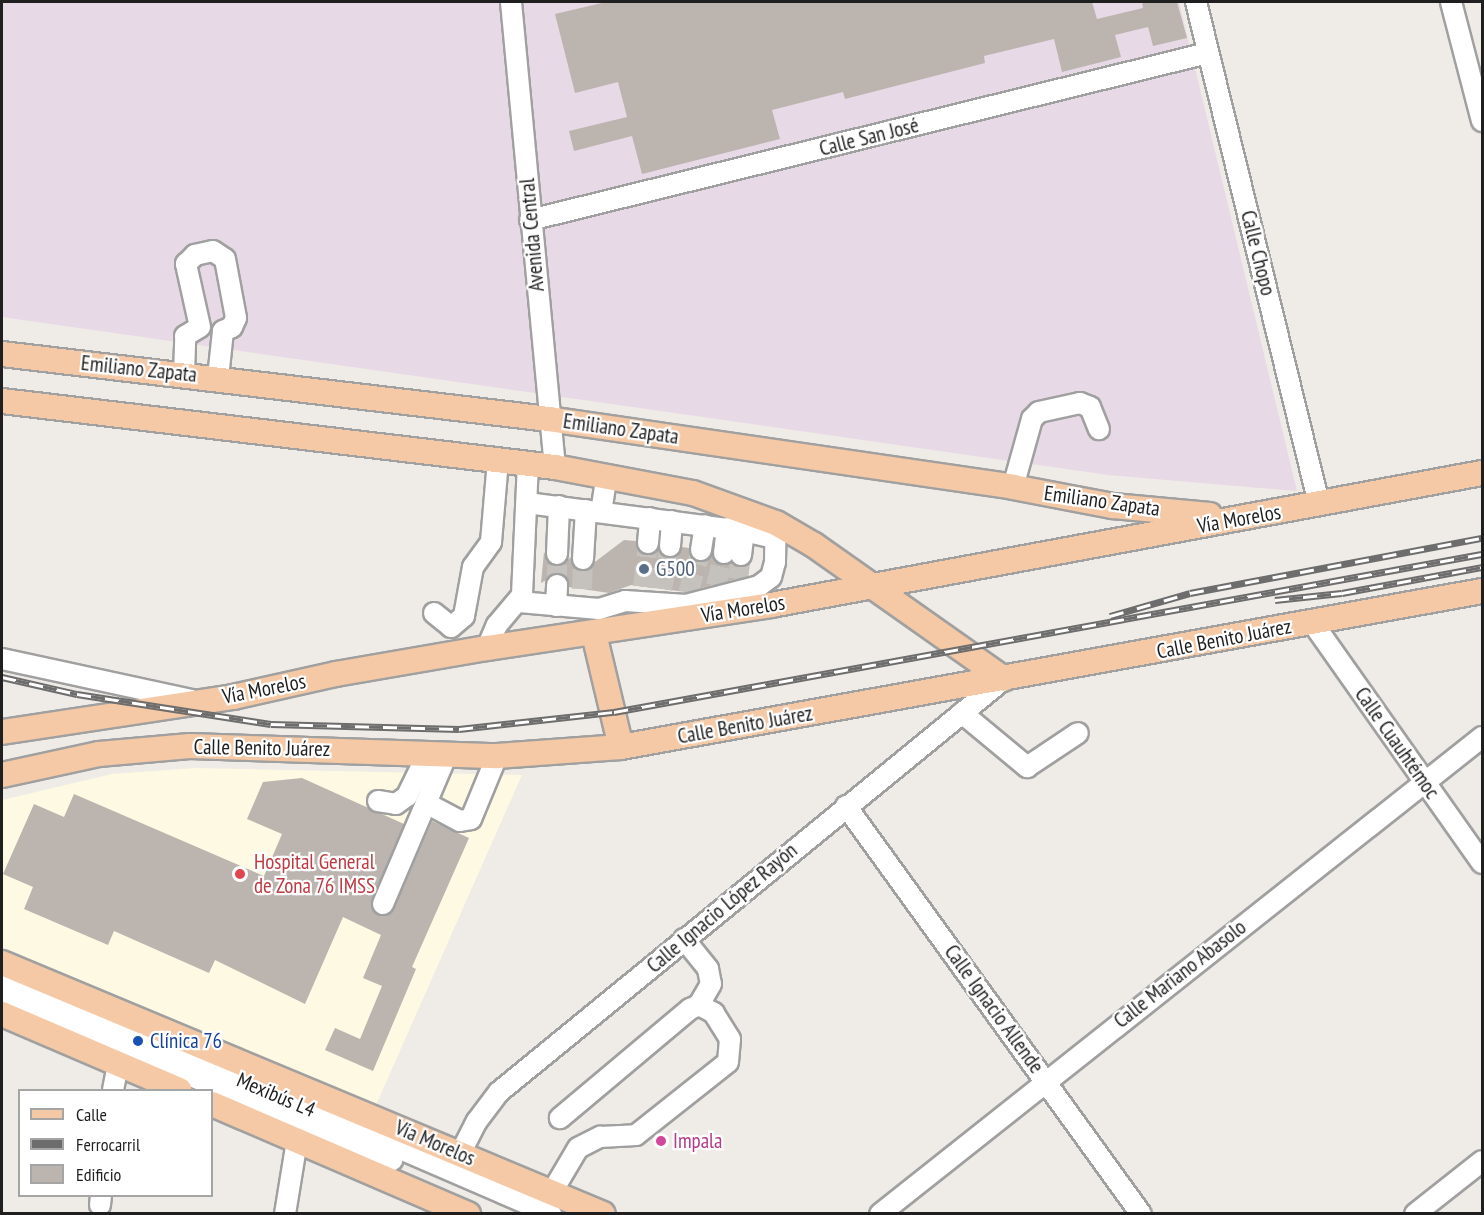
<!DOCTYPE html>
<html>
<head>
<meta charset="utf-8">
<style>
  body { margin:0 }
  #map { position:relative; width:1484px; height:1215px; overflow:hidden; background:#efebe6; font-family:"PT Sans Narrow",sans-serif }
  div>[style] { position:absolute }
  .industrial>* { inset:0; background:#e8d9e7 }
  .education>* { inset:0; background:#fdf9e2 }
  .building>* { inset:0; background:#bcb4af }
  .minor-tunnel>* { height:20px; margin-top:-10px; transform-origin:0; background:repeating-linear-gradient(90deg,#c5c2be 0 20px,transparent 0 30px) }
  .roads { filter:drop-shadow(2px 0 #a0a0a0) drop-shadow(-2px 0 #a0a0a0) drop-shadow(0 2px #a0a0a0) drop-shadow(0 -2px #a0a0a0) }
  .minor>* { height:20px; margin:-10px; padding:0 10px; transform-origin:10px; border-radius:10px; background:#fff }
  .major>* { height:24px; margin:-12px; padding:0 12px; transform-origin:12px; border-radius:12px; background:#f5c9a5 }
  .rail>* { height:7px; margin-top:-3.5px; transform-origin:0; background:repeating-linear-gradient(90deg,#fff 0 14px,#6d6d6d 0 28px); box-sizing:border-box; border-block:2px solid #6d6d6d }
  .dots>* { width:16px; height:16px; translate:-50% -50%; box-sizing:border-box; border:3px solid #fff; border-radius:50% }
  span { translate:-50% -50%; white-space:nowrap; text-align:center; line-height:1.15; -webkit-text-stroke:4.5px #fff; paint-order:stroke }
  .street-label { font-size:21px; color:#1f1f1f }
  .service-label { font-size:21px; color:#4e5e75 }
  .left { translate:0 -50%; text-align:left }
  .health-label { font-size:21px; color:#be3a42 }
  .transit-label { font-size:21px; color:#164399 }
  .hotel-label { font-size:21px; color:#b23c85 }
  .frame { position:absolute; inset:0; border:3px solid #1f1f1f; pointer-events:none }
  .legend { position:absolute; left:18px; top:1089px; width:195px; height:108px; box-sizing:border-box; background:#fff; border:2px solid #a5a5a5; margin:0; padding:8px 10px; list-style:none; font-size:18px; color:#1f1f1f }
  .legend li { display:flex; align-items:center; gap:12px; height:30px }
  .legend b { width:30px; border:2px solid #a5a5a5 }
</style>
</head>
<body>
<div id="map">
  <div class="industrial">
    <i style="clip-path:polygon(2px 2px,1179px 2px,1297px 491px,1108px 475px,2px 317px)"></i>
  </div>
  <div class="education">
    <i style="clip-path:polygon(195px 768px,522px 775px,376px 1105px,2px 947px,2px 800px,112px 774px)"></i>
  </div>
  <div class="building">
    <i style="clip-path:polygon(606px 2px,1092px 2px,1097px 19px,1143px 8px,1142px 2px,1177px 2px,1187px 38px,1153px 46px,1148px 27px,1115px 35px,1121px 57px,1062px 72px,1054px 39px,984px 56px,985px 63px,845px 99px,843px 92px,772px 110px,780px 139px,642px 174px,632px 136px,574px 151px,569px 131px,627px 117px,618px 82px,575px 93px,555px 14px)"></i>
    <i style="clip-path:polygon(624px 540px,636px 541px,637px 549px,646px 555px,659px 548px,670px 558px,682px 547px,689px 548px,693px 559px,700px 562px,712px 553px,722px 565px,732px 562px,745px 566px,744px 577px,686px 592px,631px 585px,609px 593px,569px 587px,567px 579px,558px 573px,541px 583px,544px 552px,551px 564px,562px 565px,571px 557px,573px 565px,583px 571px)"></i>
    <i style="clip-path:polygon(302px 778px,404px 824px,372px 900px,373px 911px,379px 915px,390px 914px,394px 909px,432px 821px,469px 838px,412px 967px,416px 969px,373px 1071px,325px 1050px,335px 1028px,360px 1039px,382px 986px,363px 978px,381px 935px,343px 917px,305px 1004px,215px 960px,209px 973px,114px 931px,108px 945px,24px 909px,33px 887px,3px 874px,34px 804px,64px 817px,74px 794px,264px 876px,282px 834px,247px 819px,263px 782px)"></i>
  </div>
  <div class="minor-tunnel">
    <i style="left:738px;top:579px;width:24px;rotate:-83deg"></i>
    <i style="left:557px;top:585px;width:31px;rotate:-90deg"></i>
    <i style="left:716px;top:586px;width:34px;rotate:-76deg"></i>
    <i style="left:643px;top:587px;width:44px;rotate:-83.5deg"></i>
    <i style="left:582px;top:589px;width:30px;rotate:-88deg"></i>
    <i style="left:662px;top:589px;width:44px;rotate:-79.5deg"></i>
    <i style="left:688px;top:593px;width:45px;rotate:-73.2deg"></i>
  </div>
  <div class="roads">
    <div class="minor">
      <i style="left:511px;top:2px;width:467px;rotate:84.6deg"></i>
      <i style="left:1196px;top:2px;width:517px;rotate:76.23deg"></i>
      <i style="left:1451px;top:2px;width:123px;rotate:75.4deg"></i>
      <i style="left:530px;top:220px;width:698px;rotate:-13.84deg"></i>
      <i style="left:184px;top:374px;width:38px;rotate:-88deg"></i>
      <i style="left:185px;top:336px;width:17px;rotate:-31deg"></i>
      <i style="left:200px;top:327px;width:65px;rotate:-102.5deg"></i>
      <i style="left:186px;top:264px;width:13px;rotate:-45deg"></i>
      <i style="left:195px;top:255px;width:18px;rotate:-13deg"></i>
      <i style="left:213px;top:251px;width:14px;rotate:34deg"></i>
      <i style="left:225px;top:259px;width:60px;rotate:79.4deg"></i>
      <i style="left:236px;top:318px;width:10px;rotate:114deg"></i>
      <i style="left:232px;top:327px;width:10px;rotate:156deg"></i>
      <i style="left:223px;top:331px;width:47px;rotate:96.1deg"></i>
      <i style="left:1013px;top:487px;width:71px;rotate:-74.4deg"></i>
      <i style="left:1032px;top:419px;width:10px;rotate:-45deg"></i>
      <i style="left:1039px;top:412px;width:42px;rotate:-12.4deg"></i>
      <i style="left:1080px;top:403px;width:11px;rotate:22deg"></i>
      <i style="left:1090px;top:407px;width:24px;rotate:68deg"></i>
      <i style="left:527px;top:503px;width:219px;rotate:7.4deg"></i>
      <i style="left:744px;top:531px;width:31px;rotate:13deg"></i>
      <i style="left:601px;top:512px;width:36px;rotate:-81deg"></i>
      <i style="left:648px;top:543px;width:25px;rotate:-85deg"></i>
      <i style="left:670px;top:546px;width:25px;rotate:-85deg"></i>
      <i style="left:701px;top:550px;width:25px;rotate:-81deg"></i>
      <i style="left:724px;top:553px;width:25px;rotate:-83deg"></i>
      <i style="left:557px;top:554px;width:48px;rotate:-87.6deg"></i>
      <i style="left:741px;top:555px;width:24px;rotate:-83deg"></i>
      <i style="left:583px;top:559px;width:49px;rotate:-86.5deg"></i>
      <i style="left:519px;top:602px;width:80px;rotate:5deg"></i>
      <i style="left:599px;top:609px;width:27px;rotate:-17deg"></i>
      <i style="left:625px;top:601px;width:61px;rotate:3.8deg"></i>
      <i style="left:686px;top:605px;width:75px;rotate:-14.6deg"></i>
      <i style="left:759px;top:586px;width:15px;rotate:-37deg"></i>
      <i style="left:771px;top:577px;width:16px;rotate:-75deg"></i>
      <i style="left:775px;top:562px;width:39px;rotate:-89deg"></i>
      <i style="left:556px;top:606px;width:21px;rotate:-87deg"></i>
      <i style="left:434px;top:613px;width:22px;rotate:39deg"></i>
      <i style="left:451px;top:627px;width:17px;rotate:-40deg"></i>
      <i style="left:464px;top:616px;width:50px;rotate:-79.6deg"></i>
      <i style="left:473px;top:567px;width:31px;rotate:-54deg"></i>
      <i style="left:491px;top:542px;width:82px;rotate:-85.1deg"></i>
      <i style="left:1312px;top:622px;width:295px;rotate:54.8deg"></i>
      <i style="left:487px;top:648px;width:25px;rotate:-67deg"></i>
      <i style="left:497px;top:625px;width:39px;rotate:-50deg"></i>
      <i style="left:522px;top:595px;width:131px;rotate:-87.4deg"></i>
      <i style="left:2px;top:659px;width:194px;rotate:12.2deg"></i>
      <i style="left:962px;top:713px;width:85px;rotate:39.7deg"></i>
      <i style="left:1027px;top:767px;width:61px;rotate:-33.7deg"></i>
      <i style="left:378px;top:801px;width:18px;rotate:9deg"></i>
      <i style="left:396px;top:804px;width:14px;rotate:-36deg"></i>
      <i style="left:407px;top:796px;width:48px;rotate:-64deg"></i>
      <i style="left:426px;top:803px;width:38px;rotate:28deg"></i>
      <i style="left:460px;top:821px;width:11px;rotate:-10deg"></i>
      <i style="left:471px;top:819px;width:68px;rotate:-67.6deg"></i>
      <i style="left:846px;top:806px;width:503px;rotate:54.13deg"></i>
      <i style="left:383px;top:904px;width:163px;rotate:-66.9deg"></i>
      <i style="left:684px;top:939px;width:38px;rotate:51deg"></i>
      <i style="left:708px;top:969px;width:15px;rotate:79deg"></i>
      <i style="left:711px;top:984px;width:24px;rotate:120deg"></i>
      <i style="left:2px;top:977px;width:598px;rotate:23.35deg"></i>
      <i style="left:2px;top:997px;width:423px;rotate:22.7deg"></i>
      <i style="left:113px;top:1090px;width:26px;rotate:-79deg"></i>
      <i style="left:460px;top:1154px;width:37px;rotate:-63deg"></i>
      <i style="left:477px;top:1121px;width:36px;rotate:-53deg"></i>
      <i style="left:499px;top:1092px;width:652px;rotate:-39.28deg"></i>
      <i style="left:552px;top:1192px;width:51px;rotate:-59.4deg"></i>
      <i style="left:578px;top:1148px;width:25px;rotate:-27deg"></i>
      <i style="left:600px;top:1137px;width:36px;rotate:-3deg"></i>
      <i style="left:636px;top:1135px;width:117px;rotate:-38.4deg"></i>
      <i style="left:728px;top:1062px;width:23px;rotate:-85deg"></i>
      <i style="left:730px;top:1039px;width:31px;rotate:-122deg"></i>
      <i style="left:714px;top:1013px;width:17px;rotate:-152deg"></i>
      <i style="left:699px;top:1005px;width:10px;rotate:156deg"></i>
      <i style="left:690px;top:1009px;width:170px;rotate:140deg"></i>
      <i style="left:100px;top:1205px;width:9px;rotate:-84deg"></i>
      <i style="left:285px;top:1214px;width:74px;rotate:-80.7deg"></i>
      <i style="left:880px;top:1214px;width:768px;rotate:-38.39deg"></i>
      <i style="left:1415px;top:1214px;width:85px;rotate:-38.3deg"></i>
    </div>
    <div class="major">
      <i style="left:2px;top:354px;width:551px;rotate:6.78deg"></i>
      <i style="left:549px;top:419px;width:469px;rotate:8.3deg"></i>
      <i style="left:1013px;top:487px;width:102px;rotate:10.8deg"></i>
      <i style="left:1113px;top:506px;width:97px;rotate:5.3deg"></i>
      <i style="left:2px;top:401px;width:557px;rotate:6.81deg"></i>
      <i style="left:555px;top:467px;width:140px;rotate:10.7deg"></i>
      <i style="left:693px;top:493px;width:88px;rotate:19.9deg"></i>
      <i style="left:776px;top:523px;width:44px;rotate:30.1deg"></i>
      <i style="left:814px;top:545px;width:232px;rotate:35.2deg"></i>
      <i style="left:594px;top:634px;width:116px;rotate:76.6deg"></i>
      <i style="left:2px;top:732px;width:234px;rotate:-8.6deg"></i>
      <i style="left:233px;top:697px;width:106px;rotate:-12.6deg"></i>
      <i style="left:336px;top:674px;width:153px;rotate:-9.8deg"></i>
      <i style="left:487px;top:648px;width:287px;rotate:-8.6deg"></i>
      <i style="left:771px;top:605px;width:723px;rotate:-10.52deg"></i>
      <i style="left:2px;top:775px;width:99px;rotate:-12.2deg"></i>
      <i style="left:99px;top:754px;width:91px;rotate:-5deg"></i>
      <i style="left:190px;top:746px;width:307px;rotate:1.9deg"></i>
      <i style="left:497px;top:756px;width:124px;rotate:-4.2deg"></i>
      <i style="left:621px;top:747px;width:875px;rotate:-10.27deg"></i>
      <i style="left:2px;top:963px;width:651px;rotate:22.67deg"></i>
      <i style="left:2px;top:1014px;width:193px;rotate:23.2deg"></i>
      <i style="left:212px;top:1104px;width:279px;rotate:23.3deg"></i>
    </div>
  </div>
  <div class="rail">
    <i style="left:1275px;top:600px;width:67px;rotate:-6deg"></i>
    <i style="left:1342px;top:593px;width:142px;rotate:-10.5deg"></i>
    <i style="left:1110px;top:616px;width:83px;rotate:-16deg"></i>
    <i style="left:1190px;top:593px;width:297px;rotate:-10.7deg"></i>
    <i style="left:2px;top:677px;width:77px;rotate:12.8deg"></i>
    <i style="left:77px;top:694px;width:196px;rotate:8.8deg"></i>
    <i style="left:271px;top:724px;width:188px;rotate:1.5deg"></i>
    <i style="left:459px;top:729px;width:156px;rotate:-6.3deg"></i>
    <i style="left:614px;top:712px;width:882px;rotate:-10.32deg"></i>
  </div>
  <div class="dots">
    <i style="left:644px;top:569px;background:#5c6f8a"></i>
    <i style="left:240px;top:874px;background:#e0444e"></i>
    <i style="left:138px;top:1041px;background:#1a4fb4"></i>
    <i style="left:661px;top:1141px;background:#d1479c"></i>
  </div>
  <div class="street-label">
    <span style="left:869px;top:137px;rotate:-14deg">Calle San José</span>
    <span style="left:532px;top:235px;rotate:-95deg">Avenida Central</span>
    <span style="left:1258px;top:253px;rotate:76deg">Calle Chopo</span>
    <span style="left:139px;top:369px;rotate:6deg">Emiliano Zapata</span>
    <span style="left:621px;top:429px;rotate:8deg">Emiliano Zapata</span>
    <span style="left:1102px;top:501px;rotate:8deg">Emiliano Zapata</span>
    <span style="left:1239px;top:519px;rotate:-10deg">Vía Morelos</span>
    <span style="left:743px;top:609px;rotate:-9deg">Vía Morelos</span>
    <span style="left:1224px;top:639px;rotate:-11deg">Calle Benito Juárez</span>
    <span style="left:264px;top:689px;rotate:-11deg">Vía Morelos</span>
    <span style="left:745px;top:725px;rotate:-10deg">Calle Benito Juárez</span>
    <span style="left:1397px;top:743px;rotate:55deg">Calle Cuauhtémoc</span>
    <span style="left:262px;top:748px;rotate:1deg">Calle Benito Juárez</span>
    <span style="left:722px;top:908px;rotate:-40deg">Calle Ignacio López Rayón</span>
    <span style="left:1180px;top:974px;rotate:-38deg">Calle Mariano Abasolo</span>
    <span style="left:994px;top:1009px;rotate:54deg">Calle Ignacio Allende</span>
    <span style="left:276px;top:1095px;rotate:23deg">Mexibús L4</span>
    <span style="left:435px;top:1143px;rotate:23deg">Vía Morelos</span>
  </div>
  <div class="service-label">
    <span class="left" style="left:656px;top:569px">G500</span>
  </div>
  <div class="health-label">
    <span class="left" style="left:254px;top:874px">Hospital General<br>de Zona 76 IMSS</span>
  </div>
  <div class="transit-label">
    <span class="left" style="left:150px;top:1041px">Clínica 76</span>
  </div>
  <div class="hotel-label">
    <span class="left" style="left:673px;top:1141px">Impala</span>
  </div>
  <div class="frame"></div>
  <ul class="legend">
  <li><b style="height:8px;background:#f5c9a5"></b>Calle</li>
  <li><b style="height:8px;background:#6d6d6d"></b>Ferrocarril</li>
  <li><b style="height:16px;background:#bcb4af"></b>Edificio</li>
  </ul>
</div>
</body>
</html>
